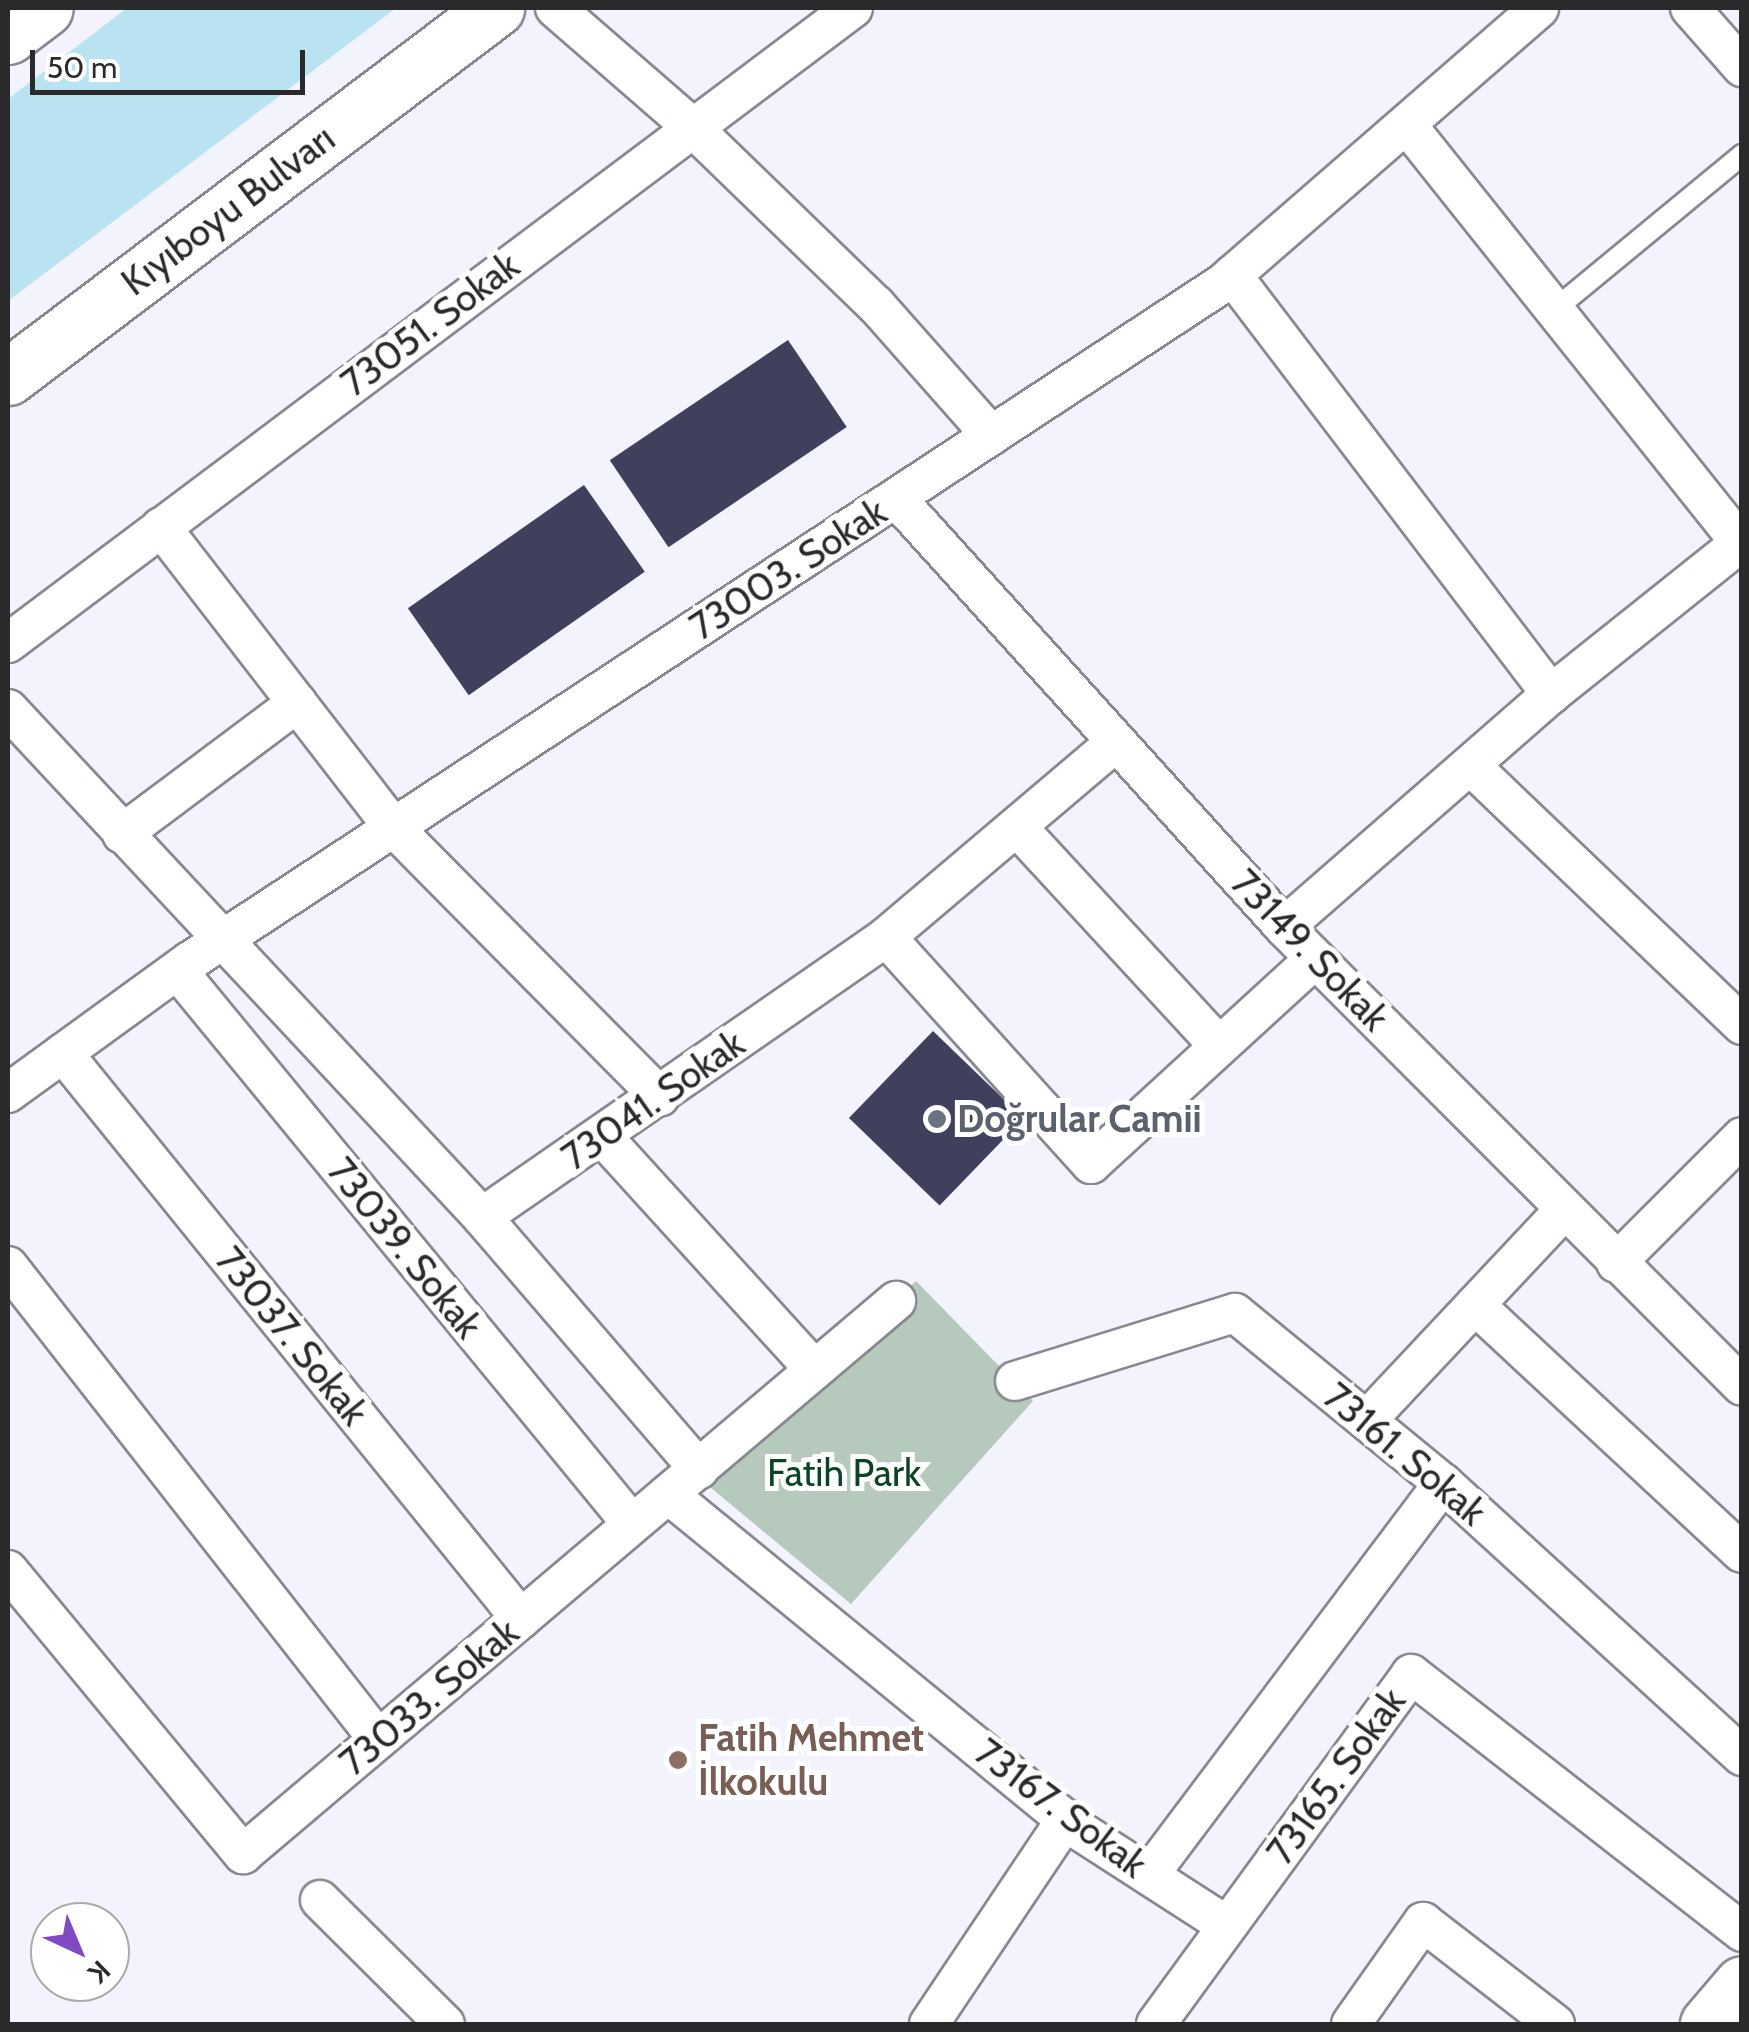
<!DOCTYPE html>
<html>
<head>
<meta charset="utf-8">
<style>
  body { margin:0 }
  #map { position:relative; width:1749px; height:2032px; overflow:hidden; background:#f2f3fc; font-family:Cabin,sans-serif }
  div>[style] { position:absolute }
  .green>* { inset:0; background:#b5cabc }
  .water>* { inset:0; background:#bae3f2 }
  .building>* { inset:0; background:#3f405c; transform-origin:0 0 }
  .roads { filter:drop-shadow(2px 0 #878890) drop-shadow(-2px 0 #878890) drop-shadow(0 2px #878890) drop-shadow(0 -2px #878890) }
  .service>* { height:20px; margin:-10px; padding:0 10px; transform-origin:10px; border-radius:10px; background:#fff }
  .minor>* { height:38px; margin:-19px; padding:0 19px; transform-origin:19px; border-radius:19px; background:#fff }
  .secondary>* { height:55px; margin:-27.5px; padding:0 27.5px; transform-origin:27.5px; border-radius:27.5px; background:#fff }
  .primary>* { height:55px; margin:-27.5px; padding:0 27.5px; transform-origin:27.5px; border-radius:27.5px; background:#fff }
  .dots>* { width:28px; height:28px; translate:-50% -50%; box-sizing:border-box; border:5px solid #fff; border-radius:50% }
  span { translate:-50% -50%; white-space:nowrap; text-align:center; line-height:1.15; -webkit-text-stroke:10px #fff; paint-order:stroke }
  .street-label { font-size:38px; color:#2a2a2d }
  .worship-label { font-size:38px; color:#5b616d; font-weight:700 }
  .left { translate:0 -50%; text-align:left }
  .park-label { font-size:38px; color:#0a4426 }
  .education-label { font-size:38px; color:#785e54; font-weight:700 }
  .frame { position:absolute; inset:0; border:10px solid #2a2a2d; pointer-events:none }
  .north { position:absolute; left:30px; top:1902px; width:100px; height:100px; box-sizing:border-box; background:#fff; border:2px solid #aaaaab; border-radius:50%; rotate:136deg; font-size:28px; font-weight:700; line-height:40px; text-align:center; color:#2a2a2d }
  .north::after { content:''; display:block; margin:auto; width:35px; height:45px; background:#804ac2; clip-path:polygon(50% 0,100% 100%,50% 72%,0 100%) }
  .scale { position:absolute; left:30px; top:50px; width:275px; height:45px; box-sizing:border-box; border:5px solid #2a2a2d; border-top:0; padding-left:12px; font-size:30px; line-height:35px; white-space:nowrap; color:#2a2a2d; -webkit-text-stroke:8px #fff; paint-order:stroke }
</style>
</head>
<body>
<div id="map">
  <div class="green">
    <i style="clip-path:polygon(916px 1281px,1033px 1401px,851px 1604px,699px 1478px)"></i>
  </div>
  <div class="water">
    <i style="clip-path:polygon(127px 8px,396px 8px,8px 301px,8px 99px)"></i>
  </div>
  <div class="building">
    <i style="left:788px;top:340px;width:105px;height:215px;rotate:56deg"></i>
    <i style="left:584px;top:485px;width:106px;height:215px;rotate:55deg"></i>
    <i style="left:933px;top:1031px;width:126px;height:121px;rotate:44deg"></i>
  </div>
  <div class="roads">
    <div class="service">
      <i style="left:1554px;top:310px;width:244px;rotate:-39.5deg"></i>
    </div>
    <div class="minor">
      <i style="left:555px;top:8px;width:181px;rotate:41deg"></i>
      <i style="left:692px;top:127px;width:256px;rotate:44.1deg"></i>
      <i style="left:876px;top:305px;width:174px;rotate:48.5deg"></i>
      <i style="left:1690px;top:8px;width:79px;rotate:48.6deg"></i>
      <i style="left:1407px;top:125px;width:537px;rotate:51.42deg"></i>
      <i style="left:1232px;top:275px;width:527px;rotate:52.72deg"></i>
      <i style="left:896px;top:498px;width:578px;rotate:47.87deg"></i>
      <i style="left:1284px;top:927px;width:648px;rotate:45.06deg"></i>
      <i style="left:161px;top:527px;width:381px;rotate:52.3deg"></i>
      <i style="left:394px;top:828px;width:378px;rotate:45.3deg"></i>
      <i style="left:8px;top:643px;width:1057px;rotate:-36.92deg"></i>
      <i style="left:8px;top:709px;width:695px;rotate:46.98deg"></i>
      <i style="left:482px;top:1217px;width:492px;rotate:-34.7deg"></i>
      <i style="left:886px;top:937px;width:302px;rotate:-40.3deg"></i>
      <i style="left:1471px;top:766px;width:375px;rotate:43.7deg"></i>
      <i style="left:1017px;top:827px;width:298px;rotate:47.3deg"></i>
      <i style="left:122px;top:834px;width:219px;rotate:-36.8deg"></i>
      <i style="left:1284px;top:927px;width:354px;rotate:-41.1deg"></i>
      <i style="left:1551px;top:694px;width:242px;rotate:-38.6deg"></i>
      <i style="left:886px;top:937px;width:306px;rotate:47.9deg"></i>
      <i style="left:1091px;top:1164px;width:304px;rotate:-42.5deg"></i>
      <i style="left:178px;top:971px;width:715px;rotate:50.61deg"></i>
      <i style="left:63px;top:1053px;width:728px;rotate:51.02deg"></i>
      <i style="left:8px;top:1093px;width:225px;rotate:-36deg"></i>
      <i style="left:190px;top:961px;width:1234px;rotate:-33.27deg"></i>
      <i style="left:1222px;top:284px;width:420px;rotate:-41deg"></i>
      <i style="left:602px;top:1136px;width:316px;rotate:47.7deg"></i>
      <i style="left:482px;top:1217px;width:333px;rotate:49.3deg"></i>
      <i style="left:1616px;top:1263px;width:178px;rotate:-45deg"></i>
      <i style="left:8px;top:1266px;width:601px;rotate:51.97deg"></i>
      <i style="left:1475px;top:1305px;width:364px;rotate:42.9deg"></i>
      <i style="left:1015px;top:1381px;width:230px;rotate:-17.2deg"></i>
      <i style="left:1235px;top:1313px;width:269px;rotate:39.3deg"></i>
      <i style="left:1443px;top:1483px;width:405px;rotate:42.4deg"></i>
      <i style="left:1367px;top:1420px;width:288px;rotate:-46.8deg"></i>
      <i style="left:668px;top:1494px;width:529px;rotate:39.32deg"></i>
      <i style="left:1077px;top:1829px;width:177px;rotate:32.8deg"></i>
      <i style="left:8px;top:1570px;width:369px;rotate:50.4deg"></i>
      <i style="left:243px;top:1854px;width:856px;rotate:-40.26deg"></i>
      <i style="left:1149px;top:1875px;width:490px;rotate:-53.1deg"></i>
      <i style="left:320px;top:1900px;width:176px;rotate:44.8deg"></i>
      <i style="left:929px;top:2024px;width:247px;rotate:-56.2deg"></i>
      <i style="left:1156px;top:2024px;width:433px;rotate:-53.9deg"></i>
      <i style="left:1411px;top:1674px;width:420px;rotate:37.9deg"></i>
      <i style="left:1351px;top:2024px;width:125px;rotate:-54.8deg"></i>
      <i style="left:1423px;top:1922px;width:167px;rotate:37.7deg"></i>
    </div>
    <div class="secondary">
      <i style="left:1708px;top:2024px;width:52px;rotate:-49.6deg"></i>
    </div>
    <div class="primary">
      <i style="left:8px;top:36px;width:46px;rotate:-37.1deg"></i>
      <i style="left:8px;top:377px;width:612px;rotate:-37.09deg"></i>
    </div>
  </div>
  <div class="dots">
    <i style="left:937px;top:1119px;background:#6b7280"></i>
    <i style="left:678px;top:1760px;background:#8d6e63"></i>
  </div>
  <div class="street-label">
    <span style="left:228px;top:210px;rotate:-37deg">Kıyıboyu Bulvarı</span>
    <span style="left:430px;top:324px;rotate:-37deg">73051. Sokak</span>
    <span style="left:788px;top:569px;rotate:-33deg">73003. Sokak</span>
    <span style="left:1310px;top:950px;rotate:46deg">73149. Sokak</span>
    <span style="left:653px;top:1100px;rotate:-35deg">73041. Sokak</span>
    <span style="left:405px;top:1248px;rotate:51deg">73039. Sokak</span>
    <span style="left:292px;top:1336px;rotate:51deg">73037. Sokak</span>
    <span style="left:1405px;top:1454px;rotate:40deg">73161. Sokak</span>
    <span style="left:429px;top:1697px;rotate:-40deg">73033. Sokak</span>
    <span style="left:1336px;top:1776px;rotate:-54deg">73165. Sokak</span>
    <span style="left:1061px;top:1808px;rotate:37deg">73167. Sokak</span>
  </div>
  <div class="worship-label">
    <span class="left" style="left:957px;top:1119px">Doğrular Camii</span>
  </div>
  <div class="park-label">
    <span style="left:844px;top:1473px">Fatih Park</span>
  </div>
  <div class="education-label">
    <span class="left" style="left:698px;top:1760px">Fatih Mehmet<br>İlkokulu</span>
  </div>
  <div class="frame"></div>
  <div class="north">K</div>
  <div class="scale">50 m</div>
</div>
</body>
</html>
